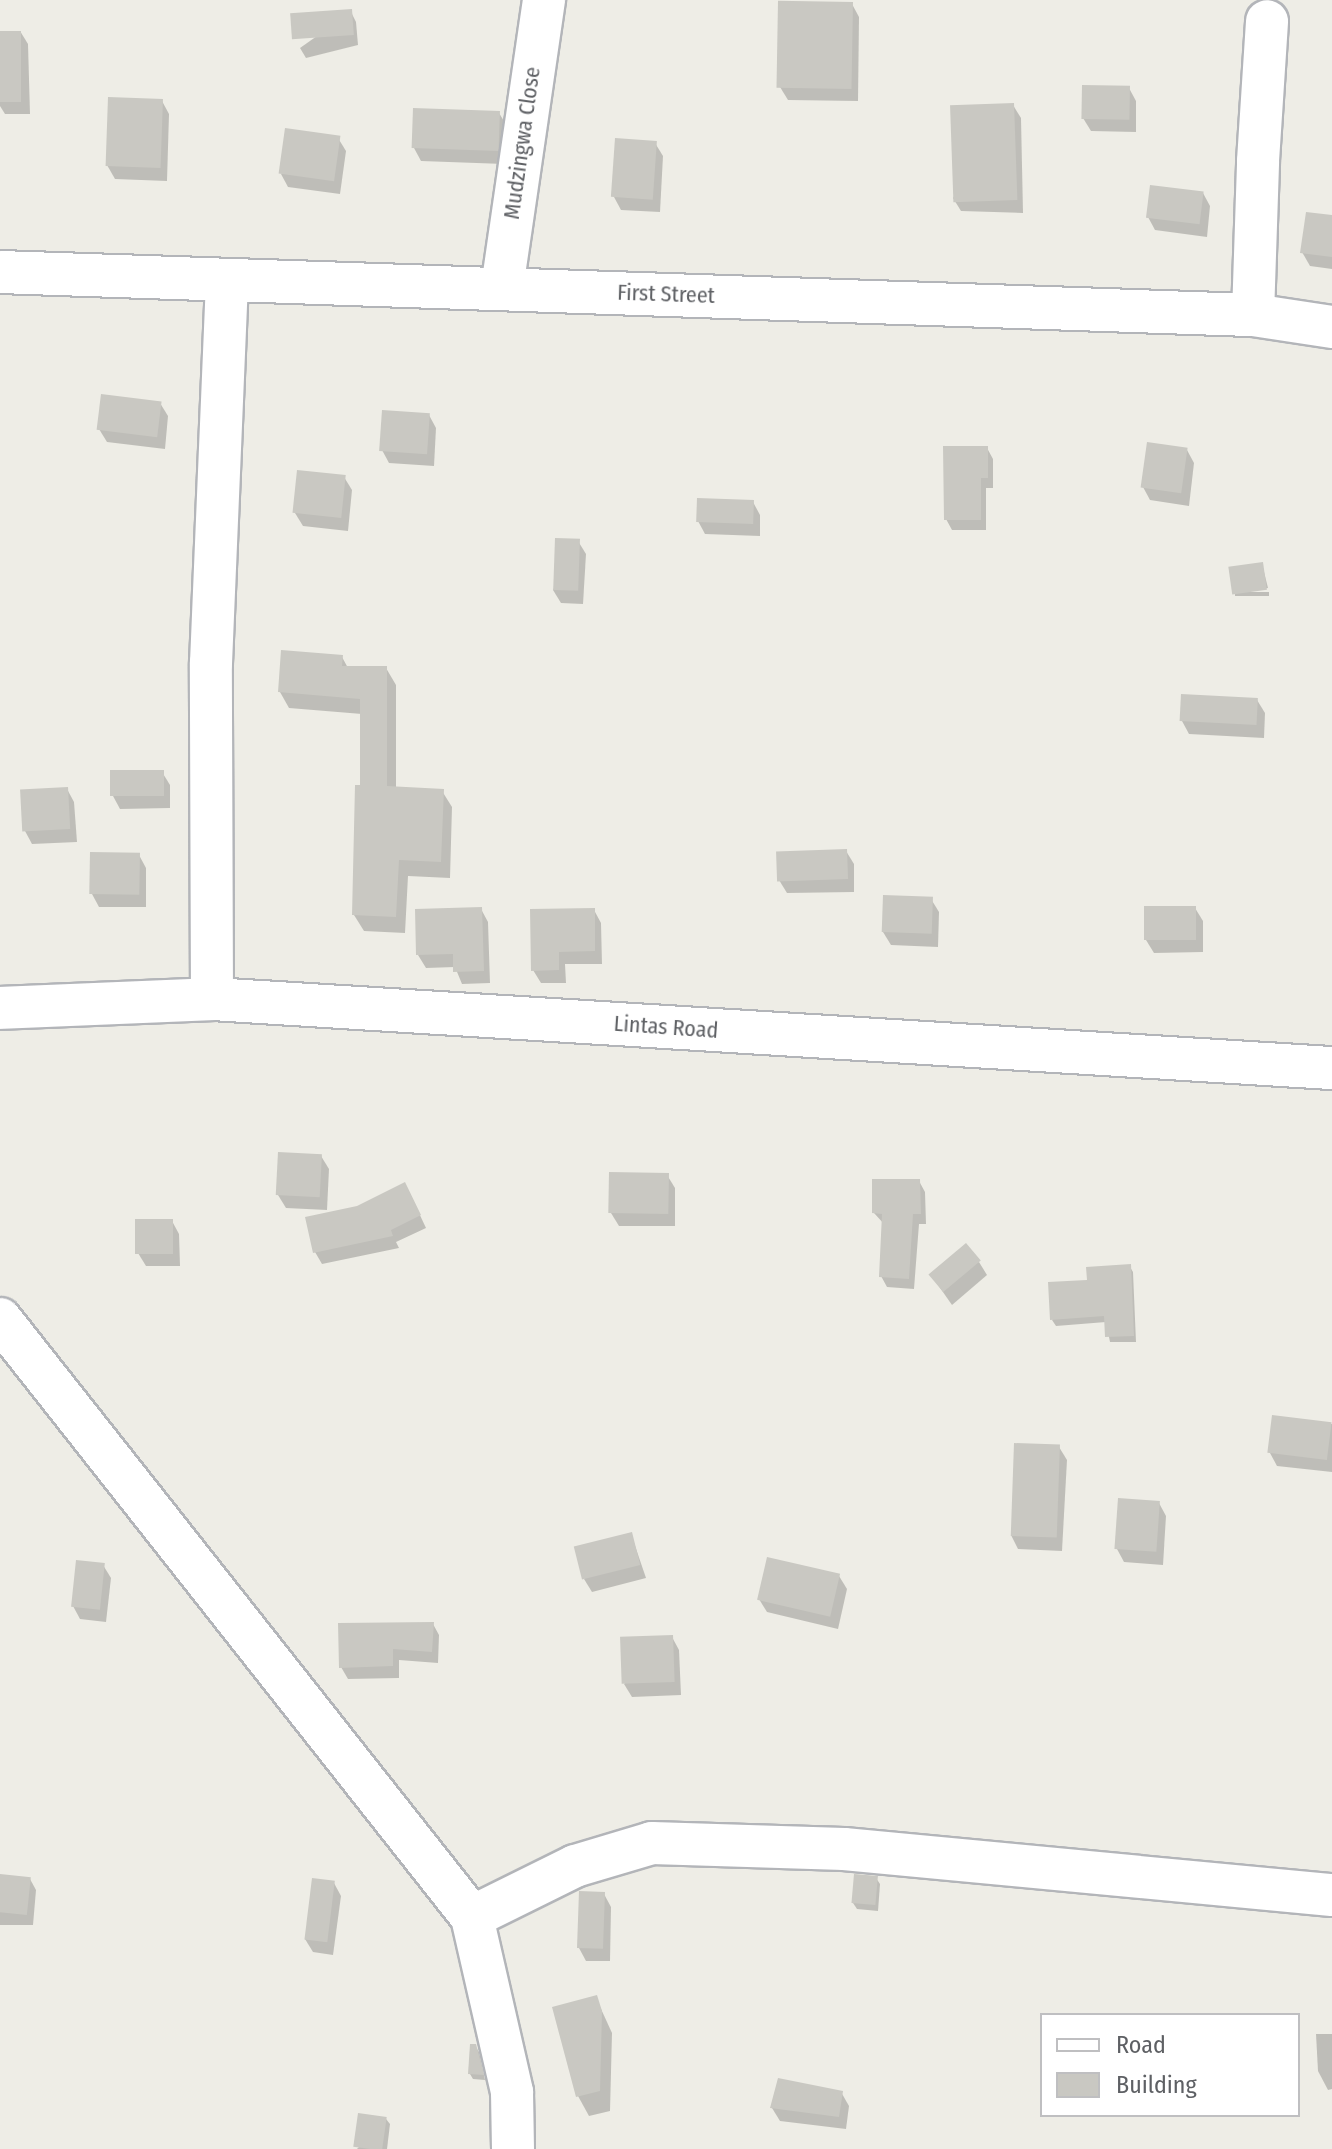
<!DOCTYPE html>
<html>
<head>
<meta charset="utf-8">
<style>
  body { margin:0 }
  #map { position:relative; width:1332px; height:2149px; overflow:hidden; background:#eeede6; font-family:"Fira Sans Condensed",sans-serif }
  div>[style] { position:absolute }
  .shadow>* { inset:0; background:#0003; transform-origin:0 0 }
  .building>* { inset:0; background:#c9c8c2; transform-origin:0 0 }
  .roads { filter:drop-shadow(2px 0 #b3b5b9) drop-shadow(-2px 0 #b3b5b9) drop-shadow(0 2px #b3b5b9) drop-shadow(0 -2px #b3b5b9) }
  .minor>* { height:42px; margin:-21px; padding:0 21px; transform-origin:21px; border-radius:21px; background:#fff }
  span { translate:-50% -50%; white-space:nowrap; text-align:center; line-height:1.15; -webkit-text-stroke:6px #fff; paint-order:stroke }
  .street-label { font-size:22px; color:#5e6064 }
  .legend { position:absolute; left:1040px; top:2013px; width:260px; height:104px; box-sizing:border-box; background:#fff; border:2px solid #bfbfc1; margin:0; padding:10px 14px; list-style:none; font-size:24px; color:#5e6064 }
  .legend li { display:flex; align-items:center; gap:16px; height:40px }
  .legend b { width:40px; border:2px solid #bfbfc1 }
</style>
</head>
<body>
<div id="map">
  <div class="shadow">
    <i style="clip-path:polygon(852px 4px,859px 17px,858px 101px,788px 100px,780px 87px)"></i>
    <i style="clip-path:polygon(351px 12px,356px 22px,358px 45px,306px 58px,300px 48px)"></i>
    <i style="clip-path:polygon(20px 31px,28px 44px,30px 114px,5px 114px,0 106px,0 32px)"></i>
    <i style="clip-path:polygon(1129px 88px,1136px 101px,1136px 132px,1091px 131px,1083px 118px)"></i>
    <i style="clip-path:polygon(162px 101px,169px 114px,167px 181px,115px 179px,107px 165px)"></i>
    <i style="clip-path:polygon(1013px 105px,1021px 118px,1023px 213px,961px 211px,953px 198px)"></i>
    <i style="clip-path:polygon(499px 113px,507px 126px,504px 164px,421px 161px,414px 148px)"></i>
    <i style="clip-path:polygon(338px 138px,346px 151px,340px 194px,288px 187px,281px 174px)"></i>
    <i style="clip-path:polygon(655px 143px,663px 156px,660px 212px,621px 210px,614px 197px)"></i>
    <i style="clip-path:polygon(1203px 193px,1210px 206px,1207px 237px,1155px 230px,1148px 217px)"></i>
    <i style="clip-path:polygon(1332px 217px,1332px 269px,1310px 266px,1302px 252px)"></i>
    <i style="clip-path:polygon(160px 403px,168px 416px,165px 449px,107px 442px,99px 429px)"></i>
    <i style="clip-path:polygon(429px 415px,436px 428px,434px 466px,389px 463px,382px 450px)"></i>
    <i style="clip-path:polygon(987px 448px,993px 459px,993px 488px,986px 488px,986px 530px,952px 530px,946px 519px)"></i>
    <i style="clip-path:polygon(1187px 450px,1194px 463px,1189px 506px,1150px 500px,1143px 487px)"></i>
    <i style="clip-path:polygon(344px 477px,352px 490px,348px 531px,303px 526px,295px 513px)"></i>
    <i style="clip-path:polygon(753px 502px,760px 515px,760px 536px,705px 534px,698px 521px)"></i>
    <i style="clip-path:polygon(578px 541px,586px 554px,583px 604px,561px 603px,553px 590px)"></i>
    <i style="clip-path:polygon(1262px 564px,1268px 588px,1234px 593px)"></i>
    <i style="left:1269px;top:592px;width:4px;height:34px;rotate:90deg"></i>
    <i style="clip-path:polygon(342px 657px,348px 668px,386px 668px,396px 685px,396px 789px,442px 791px,452px 807px,450px 878px,408px 876px,405px 933px,364px 931px,354px 915px,362px 787px,362px 714px,289px 708px,280px 692px)"></i>
    <i style="clip-path:polygon(1257px 700px,1265px 713px,1264px 738px,1189px 734px,1182px 721px)"></i>
    <i style="clip-path:polygon(162px 772px,170px 785px,170px 808px,120px 809px,113px 796px)"></i>
    <i style="clip-path:polygon(67px 789px,74px 802px,77px 842px,32px 844px,25px 831px)"></i>
    <i style="clip-path:polygon(846px 851px,854px 864px,854px 892px,787px 893px,779px 880px)"></i>
    <i style="clip-path:polygon(139px 855px,146px 868px,146px 907px,99px 907px,92px 894px)"></i>
    <i style="clip-path:polygon(931px 899px,939px 912px,938px 947px,891px 945px,883px 932px)"></i>
    <i style="clip-path:polygon(1195px 908px,1203px 921px,1203px 952px,1154px 953px,1146px 940px)"></i>
    <i style="clip-path:polygon(481px 909px,488px 922px,490px 983px,462px 984px,455px 967px,426px 968px,418px 955px)"></i>
    <i style="clip-path:polygon(594px 910px,601px 923px,602px 964px,565px 964px,566px 983px,541px 983px,533px 970px)"></i>
    <i style="clip-path:polygon(321px 1156px,329px 1169px,327px 1210px,286px 1208px,278px 1195px)"></i>
    <i style="clip-path:polygon(667px 1175px,675px 1188px,675px 1226px,619px 1226px,611px 1213px)"></i>
    <i style="clip-path:polygon(919px 1181px,925px 1192px,926px 1224px,919px 1224px,914px 1289px,887px 1287px,881px 1276px,884px 1224px,874px 1213px)"></i>
    <i style="clip-path:polygon(411px 1196px,426px 1228px,396px 1242px,399px 1248px,322px 1264px,315px 1252px)"></i>
    <i style="clip-path:polygon(172px 1221px,179px 1234px,180px 1266px,146px 1266px,138px 1253px)"></i>
    <i style="clip-path:polygon(979px 1262px,987px 1275px,952px 1305px,931px 1275px)"></i>
    <i style="clip-path:polygon(1130px 1267px,1133px 1272px,1136px 1342px,1110px 1342px,1106px 1322px,1056px 1326px,1052px 1320px,1089px 1282px)"></i>
    <i style="clip-path:polygon(1273px 1418px,1332px 1424px,1332px 1472px,1277px 1466px,1270px 1453px)"></i>
    <i style="clip-path:polygon(1059px 1447px,1067px 1460px,1062px 1551px,1018px 1549px,1011px 1535px)"></i>
    <i style="clip-path:polygon(1159px 1503px,1166px 1516px,1163px 1565px,1124px 1562px,1117px 1549px)"></i>
    <i style="clip-path:polygon(631px 1534px,646px 1578px,592px 1592px,584px 1579px)"></i>
    <i style="clip-path:polygon(103px 1565px,111px 1578px,106px 1622px,80px 1619px,73px 1606px)"></i>
    <i style="clip-path:polygon(839px 1576px,847px 1589px,838px 1629px,767px 1612px,759px 1599px)"></i>
    <i style="clip-path:polygon(433px 1624px,439px 1635px,438px 1663px,399px 1660px,399px 1678px,348px 1679px,341px 1667px)"></i>
    <i style="clip-path:polygon(672px 1637px,679px 1650px,681px 1695px,632px 1697px,624px 1684px)"></i>
    <i style="clip-path:polygon(0 1877px,30px 1879px,36px 1890px,33px 1925px,0 1925px)"></i>
    <i style="clip-path:polygon(876px 1878px,880px 1884px,878px 1911px,857px 1909px,853px 1903px)"></i>
    <i style="clip-path:polygon(334px 1883px,341px 1896px,333px 1955px,313px 1952px,305px 1939px)"></i>
    <i style="clip-path:polygon(604px 1894px,611px 1907px,610px 1961px,586px 1961px,579px 1948px)"></i>
    <i style="clip-path:polygon(596px 1998px,612px 2033px,610px 2111px,589px 2116px,578px 2096px)"></i>
    <i style="clip-path:polygon(1316px 2034px,1332px 2034px,1332px 2089px,1328px 2090px,1318px 2071px)"></i>
    <i style="clip-path:polygon(475px 2046px,479px 2052px,485px 2080px,473px 2079px,470px 2074px)"></i>
    <i style="clip-path:polygon(841px 2092px,849px 2106px,846px 2129px,780px 2121px,772px 2108px)"></i>
    <i style="clip-path:polygon(386px 2119px,390px 2124px,387px 2149px,357px 2149px)"></i>
  </div>
  <div class="building">
    <i style="left:853px;top:2px;width:87px;height:75px;rotate:91deg"></i>
    <i style="left:352px;top:9px;width:26px;height:62px;rotate:86deg"></i>
    <i style="left:0;top:31px;width:21px;height:71px"></i>
    <i style="left:1082px;top:85px;width:48px;height:34px;rotate:1deg"></i>
    <i style="left:108px;top:97px;width:55px;height:69px;rotate:2deg"></i>
    <i style="left:1014px;top:103px;width:97px;height:64px;rotate:88deg"></i>
    <i style="left:413px;top:108px;width:87px;height:40px;rotate:2deg"></i>
    <i style="left:285px;top:128px;width:56px;height:46px;rotate:8deg"></i>
    <i style="left:615px;top:138px;width:42px;height:59px;rotate:4deg"></i>
    <i style="left:1150px;top:185px;width:54px;height:33px;rotate:7deg"></i>
    <i style="clip-path:polygon(1306px 212px,1332px 215px,1332px 257px,1300px 253px)"></i>
    <i style="left:101px;top:394px;width:61px;height:36px;rotate:7deg"></i>
    <i style="left:382px;top:410px;width:48px;height:41px;rotate:4deg"></i>
    <i style="left:1147px;top:442px;width:41px;height:46px;rotate:8deg"></i>
    <i style="clip-path:polygon(943px 446px,988px 446px,988px 478px,981px 478px,981px 520px,944px 520px)"></i>
    <i style="left:297px;top:470px;width:49px;height:43px;rotate:6deg"></i>
    <i style="left:697px;top:498px;width:57px;height:24px;rotate:2deg"></i>
    <i style="left:555px;top:538px;width:25px;height:52px;rotate:2deg"></i>
    <i style="left:1263px;top:562px;width:28px;height:35px;rotate:82deg"></i>
    <i style="clip-path:polygon(281px 650px,343px 655px,342px 666px,387px 666px,387px 786px,444px 789px,441px 862px,399px 860px,396px 917px,352px 915px,355px 785px,360px 785px,360px 699px,278px 692px)"></i>
    <i style="left:1181px;top:694px;width:77px;height:27px;rotate:3deg"></i>
    <i style="left:164px;top:770px;width:26px;height:54px;rotate:90deg"></i>
    <i style="left:68px;top:787px;width:42px;height:48px;rotate:87deg"></i>
    <i style="left:847px;top:849px;width:30px;height:71px;rotate:88deg"></i>
    <i style="left:90px;top:852px;width:50px;height:42px;rotate:1deg"></i>
    <i style="left:883px;top:895px;width:50px;height:37px;rotate:2deg"></i>
    <i style="left:1144px;top:906px;width:52px;height:34px"></i>
    <i style="clip-path:polygon(482px 907px,484px 971px,453px 972px,453px 954px,416px 955px,415px 909px)"></i>
    <i style="clip-path:polygon(595px 908px,595px 951px,559px 952px,559px 970px,531px 971px,530px 909px)"></i>
    <i style="left:278px;top:1152px;width:44px;height:43px;rotate:3deg"></i>
    <i style="left:609px;top:1172px;width:60px;height:41px;rotate:1deg"></i>
    <i style="clip-path:polygon(872px 1179px,920px 1179px,921px 1214px,913px 1214px,909px 1279px,879px 1277px,882px 1214px,872px 1213px)"></i>
    <i style="clip-path:polygon(405px 1182px,421px 1215px,391px 1230px,393px 1236px,313px 1253px,305px 1217px,357px 1206px)"></i>
    <i style="left:135px;top:1219px;width:38px;height:35px"></i>
    <i style="left:966px;top:1243px;width:23px;height:49px;rotate:50deg"></i>
    <i style="clip-path:polygon(1131px 1264px,1134px 1336px,1105px 1337px,1104px 1316px,1050px 1320px,1048px 1282px,1087px 1280px,1086px 1267px)"></i>
    <i style="left:1272px;top:1415px;width:60px;height:38px;rotate:7deg"></i>
    <i style="left:1014px;top:1443px;width:46px;height:93px;rotate:2deg"></i>
    <i style="left:1118px;top:1498px;width:42px;height:51px;rotate:4deg"></i>
    <i style="left:632px;top:1532px;width:34px;height:60px;rotate:76deg"></i>
    <i style="left:767px;top:1557px;width:75px;height:44px;rotate:13deg"></i>
    <i style="left:76px;top:1560px;width:29px;height:47px;rotate:6deg"></i>
    <i style="clip-path:polygon(434px 1622px,432px 1652px,393px 1649px,393px 1666px,339px 1668px,338px 1623px)"></i>
    <i style="left:673px;top:1635px;width:47px;height:53px;rotate:88deg"></i>
    <i style="left:0;top:1874px;width:31px;height:38px;rotate:6deg"></i>
    <i style="left:854px;top:1874px;width:24px;height:29px;rotate:5deg"></i>
    <i style="left:312px;top:1878px;width:23px;height:62px;rotate:7deg"></i>
    <i style="left:579px;top:1891px;width:26px;height:57px;rotate:2deg"></i>
    <i style="clip-path:polygon(597px 1995px,602px 2011px,600px 2091px,576px 2097px,552px 2007px)"></i>
    <i style="clip-path:polygon(470px 2044px,476px 2044px,484px 2075px,468px 2074px)"></i>
    <i style="clip-path:polygon(778px 2078px,843px 2091px,839px 2117px,770px 2108px)"></i>
    <i style="left:358px;top:2113px;width:29px;height:34px;rotate:8deg"></i>
  </div>
  <div class="roads">
    <div class="minor">
      <i style="left:0;top:272px;width:1254px;rotate:1.97deg"></i>
      <i style="left:1253px;top:315px;width:80px;rotate:8.6deg"></i>
      <i style="left:502px;top:288px;width:291px;rotate:-81.7deg"></i>
      <i style="left:1253px;top:315px;width:154px;rotate:-88.1deg"></i>
      <i style="left:1258px;top:161px;width:140px;rotate:-86.3deg"></i>
      <i style="left:212px;top:999px;width:336px;rotate:-90.2deg"></i>
      <i style="left:211px;top:663px;width:382px;rotate:-87.6deg"></i>
      <i style="left:0;top:1008px;width:212px;rotate:-2.4deg"></i>
      <i style="left:212px;top:999px;width:1122px;rotate:3.53deg"></i>
      <i style="left:0;top:1319px;width:762px;rotate:51.72deg"></i>
      <i style="left:472px;top:1917px;width:180px;rotate:77.1deg"></i>
      <i style="left:512px;top:2092px;width:57px;rotate:89deg"></i>
      <i style="left:472px;top:1917px;width:115px;rotate:-26.3deg"></i>
      <i style="left:575px;top:1866px;width:80px;rotate:-16.6deg"></i>
      <i style="left:652px;top:1843px;width:192px;rotate:1.8deg"></i>
      <i style="left:844px;top:1849px;width:490px;rotate:5.4deg"></i>
    </div>
  </div>
  <div class="street-label">
    <span style="left:522px;top:143px;rotate:-82deg">Mudzingwa Close</span>
    <span style="left:666px;top:294px;rotate:2deg">First Street</span>
    <span style="left:666px;top:1027px;rotate:4deg">Lintas Road</span>
  </div>
  <ul class="legend">
  <li><b style="height:10px;background:#fff"></b>Road</li>
  <li><b style="height:22px;background:#c9c8c2"></b>Building</li>
  </ul>
</div>
</body>
</html>
